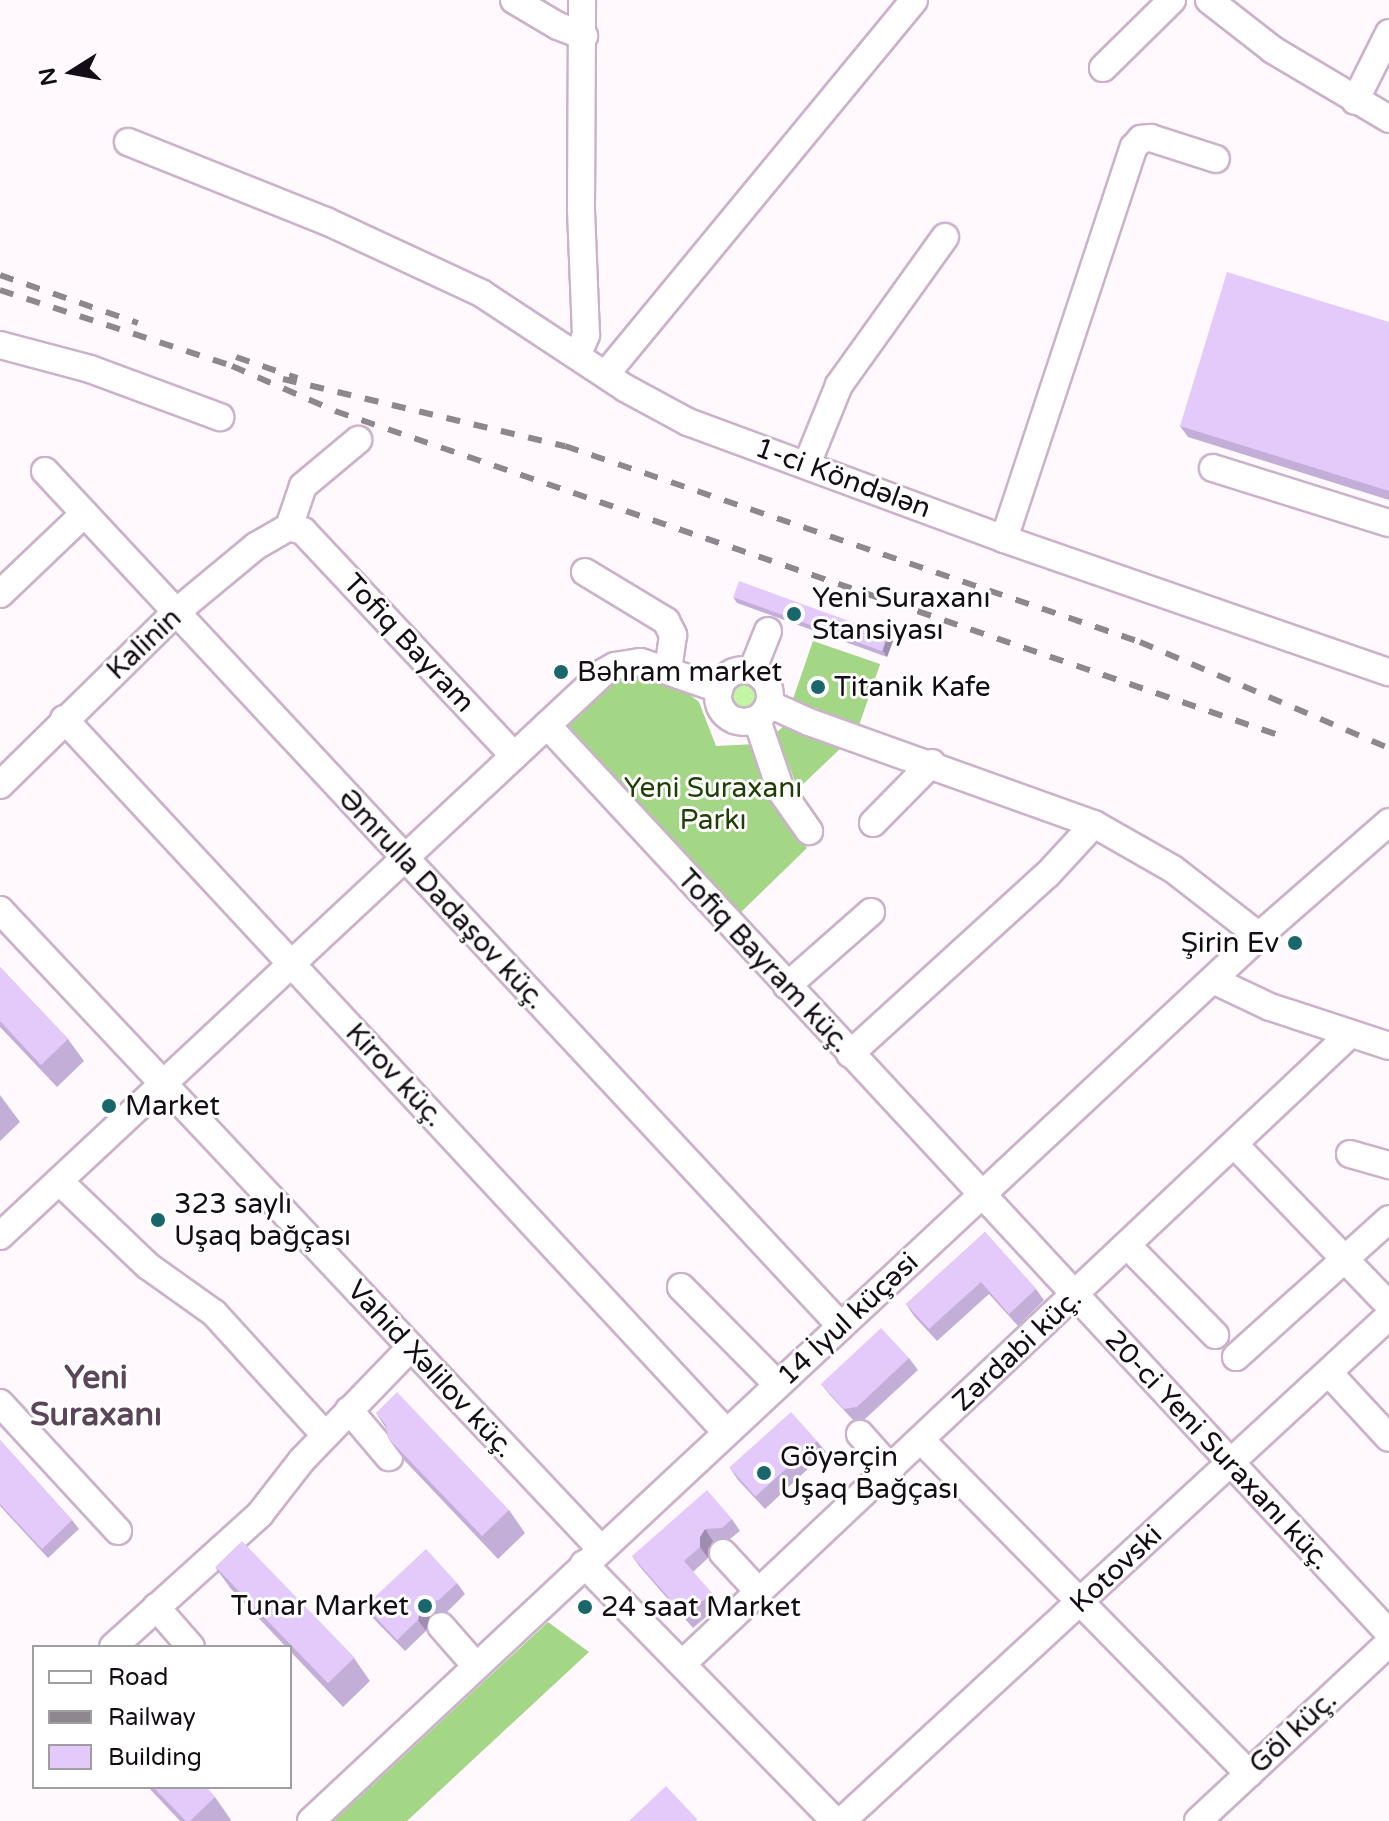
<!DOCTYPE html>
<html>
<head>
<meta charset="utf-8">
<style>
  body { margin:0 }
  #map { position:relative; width:1389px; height:1821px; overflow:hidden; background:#fff9fe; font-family:"Varela Round",sans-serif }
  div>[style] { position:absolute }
  .green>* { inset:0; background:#c2f5a4 }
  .round { border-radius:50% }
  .forest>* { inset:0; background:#a3d685; transform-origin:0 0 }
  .roads { filter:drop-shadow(2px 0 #cbb2c9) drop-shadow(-2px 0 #cbb2c9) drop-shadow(0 2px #cbb2c9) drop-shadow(0 -2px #cbb2c9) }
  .minor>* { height:26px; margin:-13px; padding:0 13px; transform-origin:13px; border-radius:13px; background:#fff }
  .minor>.ring { margin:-13px; padding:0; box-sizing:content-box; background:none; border:26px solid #fff; border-radius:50% }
  .rail>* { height:6px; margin-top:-3px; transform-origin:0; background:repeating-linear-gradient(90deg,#8e878e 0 14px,transparent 0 28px) }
  .wall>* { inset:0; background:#c3aed8 }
  .shaded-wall>* { inset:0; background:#9f8db0 }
  .building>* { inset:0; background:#e3cafb; transform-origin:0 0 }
  .dots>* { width:22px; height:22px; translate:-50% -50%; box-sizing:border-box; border:4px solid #fff; border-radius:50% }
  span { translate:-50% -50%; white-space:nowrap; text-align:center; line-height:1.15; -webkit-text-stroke:6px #fff; paint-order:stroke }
  .street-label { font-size:28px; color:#150d15 }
  .poi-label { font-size:28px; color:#150d15 }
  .left { translate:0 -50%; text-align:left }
  .right { translate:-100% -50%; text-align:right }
  .park-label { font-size:28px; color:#1e3e04 }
  .quarter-label { font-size:32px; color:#5a4559; font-weight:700 }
  .legend { position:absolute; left:32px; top:1645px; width:260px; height:144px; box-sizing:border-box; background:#fff; border:2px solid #a19ea1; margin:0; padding:10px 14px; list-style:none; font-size:24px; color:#150d15 }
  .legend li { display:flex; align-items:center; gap:16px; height:40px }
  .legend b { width:40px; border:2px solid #a19ea1 }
  .north { position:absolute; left:32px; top:32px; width:80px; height:80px; -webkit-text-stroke:6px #fff; paint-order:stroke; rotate:259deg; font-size:22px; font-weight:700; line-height:32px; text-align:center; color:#150d15 }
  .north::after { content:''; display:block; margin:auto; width:28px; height:36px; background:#150d15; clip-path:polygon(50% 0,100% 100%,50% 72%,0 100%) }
</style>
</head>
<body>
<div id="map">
  <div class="green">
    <i class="round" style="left:731px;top:684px;width:26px;height:26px"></i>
  </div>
  <div class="forest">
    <i style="left:813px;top:641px;width:71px;height:67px;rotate:19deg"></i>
    <i style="clip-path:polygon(645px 671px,675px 683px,699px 702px,716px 746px,757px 744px,768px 795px,807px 848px,737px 916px,563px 719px,620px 673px)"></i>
    <i style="clip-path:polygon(785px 725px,843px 746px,798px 789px,776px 733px)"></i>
    <i style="clip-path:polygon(548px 1622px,589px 1652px,407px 1821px,334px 1821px)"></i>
  </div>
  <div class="roads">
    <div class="minor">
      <i style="left:514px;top:0;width:51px;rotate:30.6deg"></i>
      <i style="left:558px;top:26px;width:28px;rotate:21deg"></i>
      <i style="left:1209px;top:0;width:81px;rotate:38deg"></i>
      <i style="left:1273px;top:50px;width:135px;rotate:30.7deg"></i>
      <i style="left:1103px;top:68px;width:97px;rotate:-44.6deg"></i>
      <i style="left:1355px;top:101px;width:76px;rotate:-63.4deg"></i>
      <i style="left:128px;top:142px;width:213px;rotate:21.8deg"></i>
      <i style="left:326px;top:221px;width:171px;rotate:24.9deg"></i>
      <i style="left:481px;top:293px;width:173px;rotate:33.4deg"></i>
      <i style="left:625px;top:388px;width:72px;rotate:28.4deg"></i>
      <i style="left:688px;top:422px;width:337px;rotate:20.3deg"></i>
      <i style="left:1004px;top:539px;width:407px;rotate:19.1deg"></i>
      <i style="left:0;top:345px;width:93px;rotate:14.9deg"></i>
      <i style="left:90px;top:369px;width:139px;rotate:20.3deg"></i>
      <i style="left:578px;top:354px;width:21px;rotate:-67deg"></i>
      <i style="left:586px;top:335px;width:127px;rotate:-92.3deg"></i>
      <i style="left:581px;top:208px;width:208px;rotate:-89.7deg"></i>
      <i style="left:606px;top:374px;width:484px;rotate:-50.5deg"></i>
      <i style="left:807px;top:464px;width:85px;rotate:-67.9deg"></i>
      <i style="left:839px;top:385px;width:182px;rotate:-54.4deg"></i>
      <i style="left:1213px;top:468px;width:184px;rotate:17.4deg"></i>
      <i style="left:45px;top:471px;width:1168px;rotate:47.05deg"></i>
      <i style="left:289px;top:527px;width:43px;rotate:-71.1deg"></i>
      <i style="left:303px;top:486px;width:72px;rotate:-39.9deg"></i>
      <i style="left:1004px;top:539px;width:413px;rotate:-71.7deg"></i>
      <i style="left:1134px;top:147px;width:11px;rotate:-49deg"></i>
      <i style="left:1141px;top:139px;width:10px;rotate:-6deg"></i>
      <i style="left:1151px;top:138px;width:68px;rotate:17.9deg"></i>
      <i style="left:585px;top:572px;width:95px;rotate:31.2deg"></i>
      <i style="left:666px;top:621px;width:16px;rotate:63deg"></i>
      <i style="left:673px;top:635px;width:34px;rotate:98deg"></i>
      <i style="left:0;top:594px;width:115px;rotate:-43.6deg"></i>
      <i class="ring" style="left:718px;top:670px;width:26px;height:26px"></i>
      <i style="left:752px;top:671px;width:43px;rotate:-68.2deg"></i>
      <i style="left:769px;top:704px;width:44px;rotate:24.2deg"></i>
      <i style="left:809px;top:722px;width:303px;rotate:19.7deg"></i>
      <i style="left:1094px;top:824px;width:91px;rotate:29.7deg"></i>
      <i style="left:1173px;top:869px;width:109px;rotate:37.9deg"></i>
      <i style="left:64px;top:719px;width:973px;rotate:47.12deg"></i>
      <i style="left:757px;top:720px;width:75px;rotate:71.3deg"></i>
      <i style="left:781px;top:791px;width:49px;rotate:55deg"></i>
      <i style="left:547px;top:725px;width:1238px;rotate:47.16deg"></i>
      <i style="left:0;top:785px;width:245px;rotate:-44.5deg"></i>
      <i style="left:175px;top:613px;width:105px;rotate:-39.6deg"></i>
      <i style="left:256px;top:546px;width:38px;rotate:-30deg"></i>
      <i style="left:289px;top:527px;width:15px;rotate:16deg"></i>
      <i style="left:303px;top:531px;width:308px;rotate:46.8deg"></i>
      <i style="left:873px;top:823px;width:84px;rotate:-45.5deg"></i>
      <i style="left:0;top:910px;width:876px;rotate:46.76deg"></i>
      <i style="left:1213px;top:980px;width:63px;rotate:25.3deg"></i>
      <i style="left:1270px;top:1007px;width:125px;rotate:18.1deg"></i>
      <i style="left:787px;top:986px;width:112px;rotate:-41.4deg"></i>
      <i style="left:850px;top:1054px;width:266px;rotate:-42.3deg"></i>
      <i style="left:1047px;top:875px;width:69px;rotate:-47.3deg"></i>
      <i style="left:1234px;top:1144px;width:223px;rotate:46.1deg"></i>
      <i style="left:1350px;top:1154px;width:41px;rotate:15.8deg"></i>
      <i style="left:59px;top:1181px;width:123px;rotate:43.7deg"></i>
      <i style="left:148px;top:1266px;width:81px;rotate:35.5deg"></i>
      <i style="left:214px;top:1313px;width:165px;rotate:47.7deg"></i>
      <i style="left:0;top:1236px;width:826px;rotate:-43.04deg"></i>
      <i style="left:604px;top:672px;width:13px;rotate:-29deg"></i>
      <i style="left:615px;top:666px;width:26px;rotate:-9deg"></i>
      <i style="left:641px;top:662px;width:83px;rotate:19.1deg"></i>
      <i style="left:1127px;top:1245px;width:126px;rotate:45.6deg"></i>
      <i style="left:681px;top:1287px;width:136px;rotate:45.3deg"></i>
      <i style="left:1236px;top:1357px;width:206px;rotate:-42deg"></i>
      <i style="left:1329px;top:1373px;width:88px;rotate:47.3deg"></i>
      <i style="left:0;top:1403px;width:174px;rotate:47.3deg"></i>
      <i style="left:349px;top:1410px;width:62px;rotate:49.6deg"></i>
      <i style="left:860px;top:1434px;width:47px;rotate:48.5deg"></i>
      <i style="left:921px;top:1440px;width:468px;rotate:45.5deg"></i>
      <i style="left:723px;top:1553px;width:53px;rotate:47.3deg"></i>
      <i style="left:584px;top:1564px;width:359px;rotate:45.7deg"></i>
      <i style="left:156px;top:1607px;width:53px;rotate:48.8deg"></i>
      <i style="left:441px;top:1626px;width:53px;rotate:48.8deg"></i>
      <i style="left:113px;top:1647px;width:198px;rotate:-42.1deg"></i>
      <i style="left:260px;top:1514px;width:68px;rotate:-52.1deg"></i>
      <i style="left:302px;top:1460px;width:156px;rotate:-46deg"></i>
      <i style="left:682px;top:1664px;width:918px;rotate:-43.32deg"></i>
      <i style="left:311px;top:1821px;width:1297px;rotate:-43.03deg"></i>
      <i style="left:1259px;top:936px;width:173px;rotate:-41.2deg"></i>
      <i style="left:842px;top:1821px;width:744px;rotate:-42.71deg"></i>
      <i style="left:1198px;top:1821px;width:261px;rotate:-43deg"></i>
    </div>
  </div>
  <div class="rail">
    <i style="left:0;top:275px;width:146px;rotate:19.2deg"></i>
    <i style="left:0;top:290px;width:244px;rotate:18.1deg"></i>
    <i style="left:232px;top:366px;width:112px;rotate:23.6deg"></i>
    <i style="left:335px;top:411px;width:997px;rotate:18.96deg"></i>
    <i style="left:236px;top:357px;width:65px;rotate:19deg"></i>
    <i style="left:283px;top:379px;width:290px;rotate:13.4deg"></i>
    <i style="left:565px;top:446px;width:607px;rotate:18.82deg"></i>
    <i style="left:1140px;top:642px;width:271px;rotate:23.1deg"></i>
  </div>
  <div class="wall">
    <i style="clip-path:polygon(1389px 322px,1389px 500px,1188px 437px,1180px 426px)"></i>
    <i style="clip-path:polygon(733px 597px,893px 641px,887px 657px,737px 603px)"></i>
    <i style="clip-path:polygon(0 967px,68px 1039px,84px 1061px,57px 1087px,0 1027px)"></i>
    <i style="clip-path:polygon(0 1095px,20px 1122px,0 1141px)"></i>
    <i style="clip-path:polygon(985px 1232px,1036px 1289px,1044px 1300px,1018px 1326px,989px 1294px,937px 1341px,914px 1316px,906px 1304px)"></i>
    <i style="clip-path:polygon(909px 1358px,918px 1370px,865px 1419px,853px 1420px,830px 1395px,821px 1384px)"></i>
    <i style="clip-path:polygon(376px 1413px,509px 1510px,525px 1533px,498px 1559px,404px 1460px,388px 1438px,386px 1428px)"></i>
    <i style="clip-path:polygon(0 1440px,72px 1520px,79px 1529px,48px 1558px,0 1506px)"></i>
    <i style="clip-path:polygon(817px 1441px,826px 1452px,765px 1509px,738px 1480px,730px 1468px)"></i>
    <i style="clip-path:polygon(732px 1519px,740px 1531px,730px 1539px,713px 1541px,708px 1549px,708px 1558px,693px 1572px,720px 1605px,693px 1628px,640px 1567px,632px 1556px)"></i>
    <i style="clip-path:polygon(215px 1567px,354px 1658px,370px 1681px,343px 1707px,290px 1651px,290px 1647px,286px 1647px,231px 1589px)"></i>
    <i style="clip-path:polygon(457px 1583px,465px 1594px,447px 1612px,430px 1615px,426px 1631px,405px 1651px,373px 1618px,365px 1606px)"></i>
    <i style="clip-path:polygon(148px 1787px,206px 1787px,215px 1797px,231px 1820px,230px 1821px,180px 1821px)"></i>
  </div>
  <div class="shaded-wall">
    <i style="clip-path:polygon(888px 635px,893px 641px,887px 657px,883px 651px)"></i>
    <i style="clip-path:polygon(705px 1529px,713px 1541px,708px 1549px,708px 1558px,700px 1547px,700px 1537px)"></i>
    <i style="clip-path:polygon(422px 1603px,430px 1615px,426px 1631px,418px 1620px)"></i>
  </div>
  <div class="building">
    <i style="clip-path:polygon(1227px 272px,1389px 322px,1389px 491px,1180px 426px)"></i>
    <i style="left:739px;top:581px;width:158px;height:17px;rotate:20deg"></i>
    <i style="clip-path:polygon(0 967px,68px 1039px,41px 1065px,0 1021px)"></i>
    <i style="clip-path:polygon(985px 1232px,1036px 1289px,1009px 1314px,981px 1282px,929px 1329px,906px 1304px)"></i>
    <i style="clip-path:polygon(881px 1328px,909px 1358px,857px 1407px,844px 1409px,821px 1384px)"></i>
    <i style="clip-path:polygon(397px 1392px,509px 1510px,482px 1536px,388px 1438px,386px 1425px,376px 1413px)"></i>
    <i style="left:791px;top:1412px;width:39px;height:83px;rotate:48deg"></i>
    <i style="clip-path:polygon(0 1440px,72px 1520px,42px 1549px,0 1504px)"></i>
    <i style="clip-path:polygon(707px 1490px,732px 1519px,722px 1528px,705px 1529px,700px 1537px,700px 1547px,684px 1561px,712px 1593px,685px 1616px,632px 1556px)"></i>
    <i style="left:242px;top:1541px;width:162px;height:37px;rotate:46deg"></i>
    <i style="clip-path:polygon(426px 1549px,457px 1583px,439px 1600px,422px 1603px,418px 1620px,397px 1640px,365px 1606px)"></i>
    <i style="clip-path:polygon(666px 1786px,697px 1819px,696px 1821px,629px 1821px)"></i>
    <i style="clip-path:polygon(153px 1787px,206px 1787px,215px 1797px,190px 1821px,186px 1821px)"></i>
  </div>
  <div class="dots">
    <i style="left:794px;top:614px;background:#19676a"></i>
    <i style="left:561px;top:672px;background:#19676a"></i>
    <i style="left:818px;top:687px;background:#19676a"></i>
    <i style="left:1295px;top:943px;background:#19676a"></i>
    <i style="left:109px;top:1106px;background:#19676a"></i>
    <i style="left:158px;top:1220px;background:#19676a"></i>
    <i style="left:764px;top:1473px;background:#19676a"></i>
    <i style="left:425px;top:1606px;background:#19676a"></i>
    <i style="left:585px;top:1607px;background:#19676a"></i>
  </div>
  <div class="street-label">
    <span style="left:843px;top:478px;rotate:20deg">1-ci Köndələn</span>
    <span style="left:409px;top:643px;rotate:47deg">Tofiq Bayram</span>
    <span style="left:144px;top:644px;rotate:-43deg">Kalinin</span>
    <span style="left:442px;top:899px;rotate:47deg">Əmrulla Dadaşov küç.</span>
    <span style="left:764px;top:961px;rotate:47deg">Tofiq Bayram küç.</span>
    <span style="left:395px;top:1075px;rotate:47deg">Kirov küç.</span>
    <span style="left:848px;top:1319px;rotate:-43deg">14 İyul küçəsi</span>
    <span style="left:1017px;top:1350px;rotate:-43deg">Zərdabi küç.</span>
    <span style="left:431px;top:1369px;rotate:47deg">Vahid Xəlilov küç.</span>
    <span style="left:1218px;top:1450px;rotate:47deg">20-ci Yeni Suraxanı küç.</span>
    <span style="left:1116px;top:1569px;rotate:-43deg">Kotovski</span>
    <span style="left:1293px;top:1732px;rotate:-43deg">Göl küç.</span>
  </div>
  <div class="poi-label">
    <span class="left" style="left:812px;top:614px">Yeni Suraxanı<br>Stansiyası</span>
    <span class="left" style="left:577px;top:672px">Bәhram market</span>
    <span class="left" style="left:834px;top:687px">Titanik Kafe</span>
    <span class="right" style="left:1279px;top:943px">Şirin Ev</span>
    <span class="left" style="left:125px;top:1106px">Market</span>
    <span class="left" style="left:174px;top:1220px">323 saylı<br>Uşaq bağçası</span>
    <span class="left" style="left:780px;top:1473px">Göyərçin<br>Uşaq Bağçası</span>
    <span class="right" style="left:409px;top:1606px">Tunar Market</span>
    <span class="left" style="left:601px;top:1607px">24 saat Market</span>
  </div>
  <div class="park-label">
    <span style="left:713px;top:804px">Yeni Suraxanı<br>Parkı</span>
  </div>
  <div class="quarter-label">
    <span style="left:96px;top:1397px">Yeni<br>Suraxanı</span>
  </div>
  <ul class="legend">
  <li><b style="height:10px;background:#fff"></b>Road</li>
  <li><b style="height:10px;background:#8e878e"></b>Railway</li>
  <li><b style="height:22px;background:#e3cafb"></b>Building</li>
  </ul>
  <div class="north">N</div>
</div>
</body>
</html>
